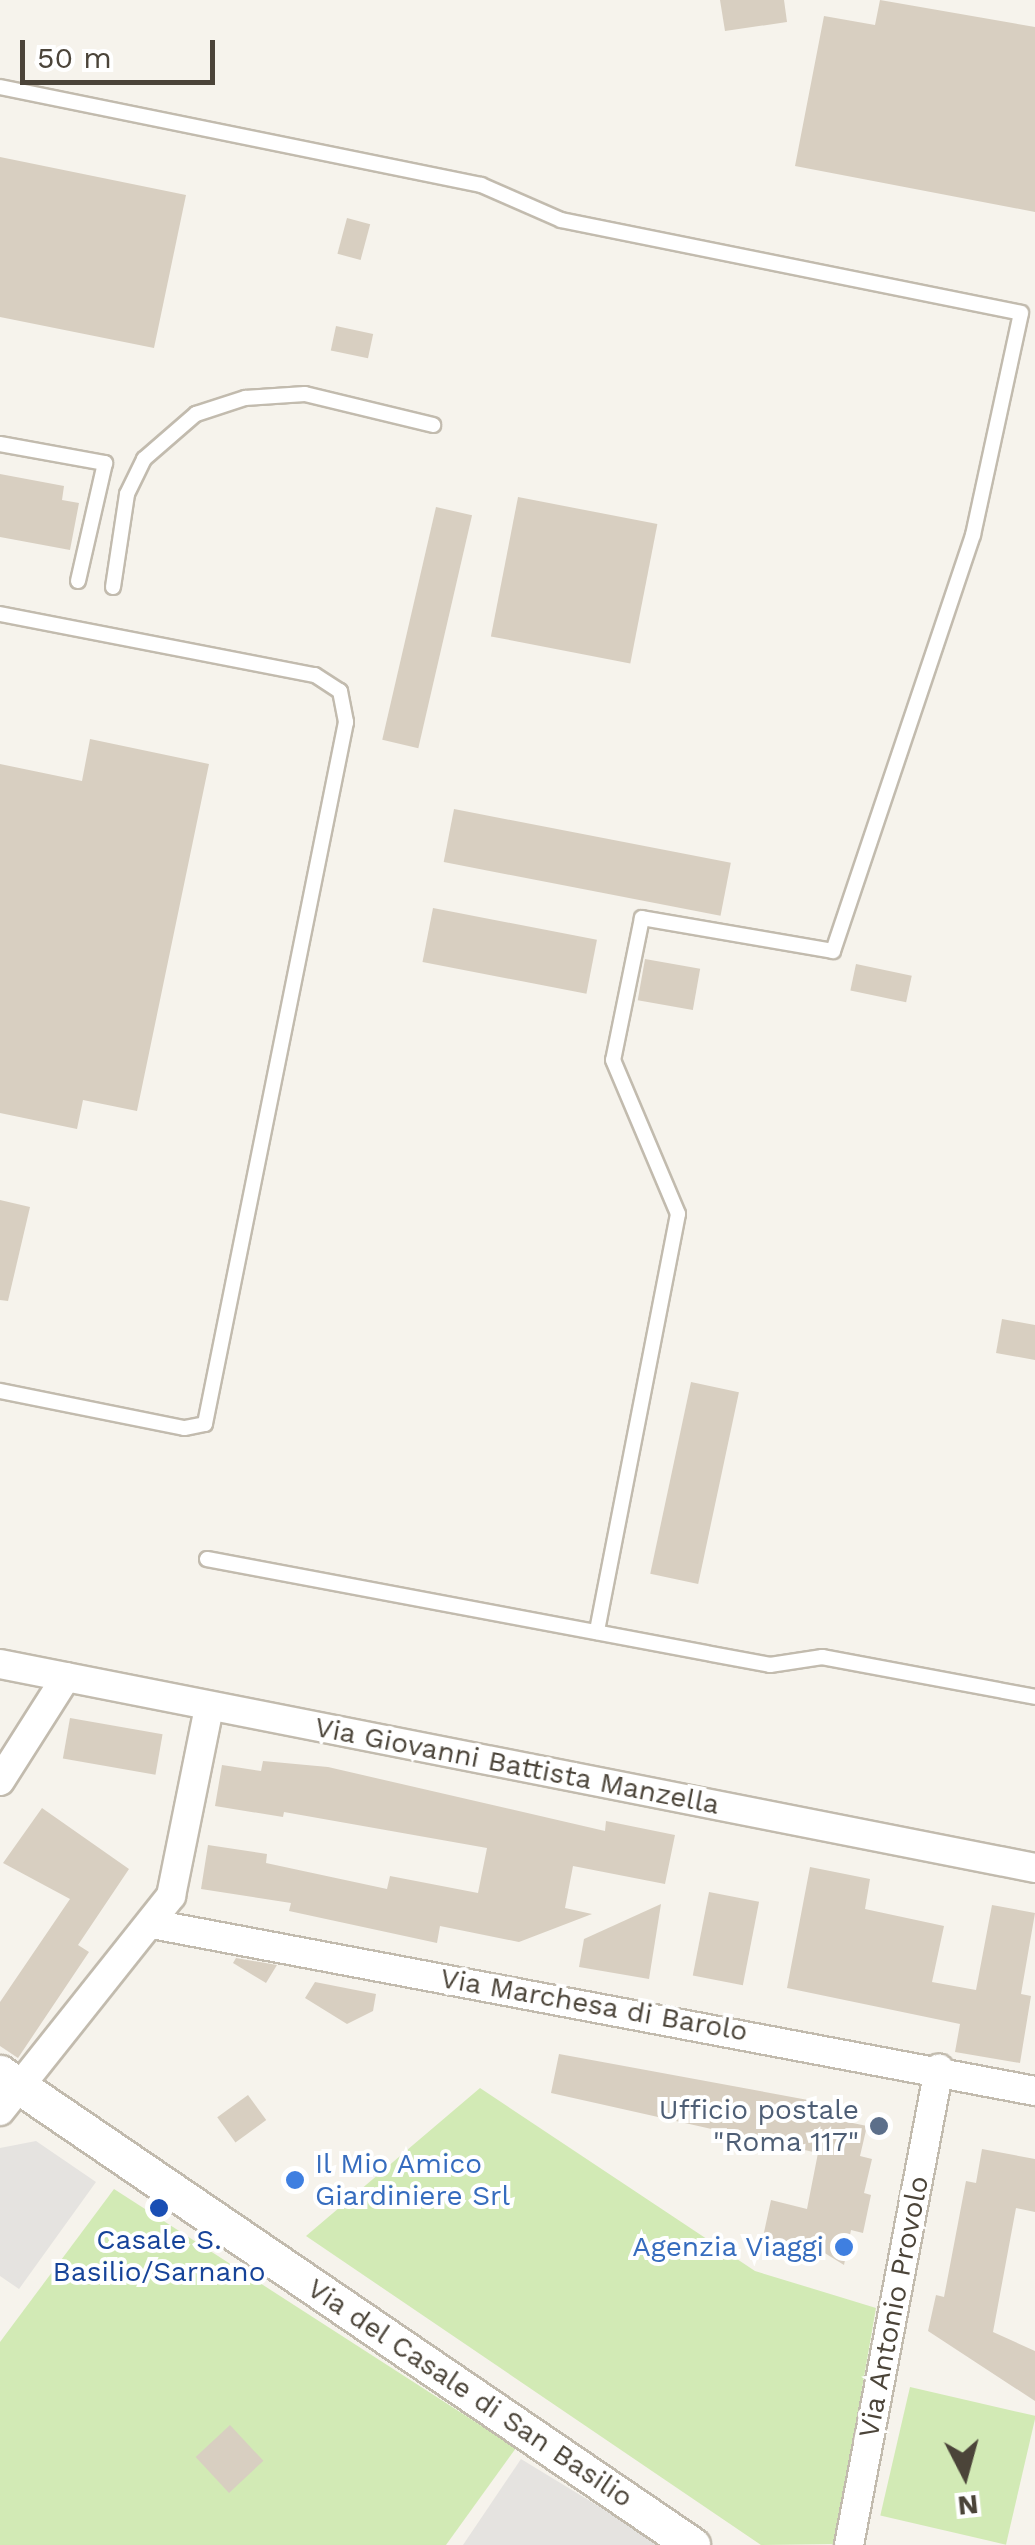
<!DOCTYPE html>
<html>
<head>
<meta charset="utf-8">
<style>
  body { margin:0 }
  #map { position:relative; width:1035px; height:2545px; overflow:hidden; background:#f6f3ec; font-family:"Work Sans",sans-serif }
  div>[style] { position:absolute }
  .green>* { inset:0; background:#d2eab5; transform-origin:0 0 }
  .parking>* { inset:0; background:#e5e3e0 }
  .building>* { inset:0; background:#d8cfc1; transform-origin:0 0 }
  .roads { filter:drop-shadow(2px 0 #c2bbae) drop-shadow(-2px 0 #c2bbae) drop-shadow(0 2px #c2bbae) drop-shadow(0 -2px #c2bbae) }
  .service>* { height:14px; margin:-7px; padding:0 7px; transform-origin:7px; border-radius:7px; background:#fff }
  .minor>* { height:28px; margin:-14px; padding:0 14px; transform-origin:14px; border-radius:14px; background:#fff }
  .tertiary>* { height:35px; margin:-17.5px; padding:0 17.5px; transform-origin:17.5px; border-radius:17.5px; background:#fff }
  .dots>* { width:28px; height:28px; translate:-50% -50%; box-sizing:border-box; border:5px solid #fff; border-radius:50% }
  span { translate:-50% -50%; white-space:nowrap; text-align:center; line-height:1.15; -webkit-text-stroke:8px #fff; paint-order:stroke }
  .street-label { font-size:28px; color:#4b4439 }
  .service-label { font-size:28px; color:#4e5e75 }
  .right { translate:-100% -50%; text-align:right }
  .shop-label { font-size:28px; color:#366cbe }
  .left { translate:0 -50%; text-align:left }
  .transit-label { font-size:28px; color:#164399 }
  .north { position:absolute; left:915px; top:2425px; width:100px; height:100px; -webkit-text-stroke:8px #fff; paint-order:stroke; rotate:174deg; font-size:28px; font-weight:700; line-height:40px; text-align:center; color:#4b4439 }
  .north::after { content:''; display:block; margin:auto; width:35px; height:45px; background:#4b4439; clip-path:polygon(50% 0,100% 100%,50% 72%,0 100%) }
  .scale { position:absolute; left:20px; top:40px; width:195px; height:45px; box-sizing:border-box; border:5px solid #4b4439; border-top:0; padding-left:12px; font-size:30px; line-height:35px; white-space:nowrap; color:#4b4439; -webkit-text-stroke:8px #fff; paint-order:stroke }
</style>
</head>
<body>
<div id="map">
  <div class="green">
    <i style="clip-path:polygon(480px 2088px,755px 2271px,876px 2308px,835px 2544px,761px 2545px,306px 2236px)"></i>
    <i style="clip-path:polygon(114px 2189px,516px 2448px,446px 2545px,0 2545px,0 2342px)"></i>
    <i style="left:910px;top:2387px;width:129px;height:132px;rotate:13deg"></i>
  </div>
  <div class="parking">
    <i style="clip-path:polygon(36px 2141px,96px 2182px,19px 2289px,0 2276px,0 2148px)"></i>
    <i style="clip-path:polygon(521px 2459px,654px 2540px,656px 2545px,463px 2545px)"></i>
  </div>
  <div class="building">
    <i style="clip-path:polygon(720px 0,784px 0,787px 22px,725px 31px)"></i>
    <i style="clip-path:polygon(880px 0,1035px 27px,1035px 212px,795px 166px,824px 16px,875px 25px)"></i>
    <i style="clip-path:polygon(0 157px,186px 195px,154px 348px,0 317px)"></i>
    <i style="left:347px;top:218px;width:24px;height:37px;rotate:15deg"></i>
    <i style="left:336px;top:326px;width:38px;height:25px;rotate:12deg"></i>
    <i style="clip-path:polygon(0 474px,64px 486px,62px 500px,79px 503px,70px 550px,0 537px)"></i>
    <i style="left:518px;top:497px;width:142px;height:142px;rotate:11deg"></i>
    <i style="left:436px;top:507px;width:37px;height:239px;rotate:13deg"></i>
    <i style="clip-path:polygon(90px 739px,209px 764px,137px 1111px,83px 1100px,77px 1129px,0 1113px,0 764px,82px 781px)"></i>
    <i style="left:454px;top:809px;width:282px;height:54px;rotate:11deg"></i>
    <i style="left:433px;top:908px;width:167px;height:55px;rotate:11deg"></i>
    <i style="left:645px;top:959px;width:56px;height:42px;rotate:10deg"></i>
    <i style="left:856px;top:964px;width:57px;height:27px;rotate:12deg"></i>
    <i style="clip-path:polygon(0 1200px,30px 1207px,8px 1301px,0 1300px)"></i>
    <i style="clip-path:polygon(1002px 1319px,1035px 1325px,1035px 1360px,996px 1353px)"></i>
    <i style="left:691px;top:1382px;width:49px;height:196px;rotate:12deg"></i>
    <i style="left:70px;top:1718px;width:94px;height:41px;rotate:10deg"></i>
    <i style="clip-path:polygon(263px 1761px,328px 1767px,605px 1831px,606px 1821px,675px 1835px,665px 1884px,573px 1866px,565px 1908px,592px 1914px,519px 1942px,440px 1926px,437px 1943px,289px 1911px,291px 1903px,201px 1889px,208px 1845px,267px 1854px,266px 1863px,387px 1889px,390px 1876px,478px 1893px,487px 1848px,284px 1812px,283px 1817px,215px 1806px,222px 1765px,261px 1771px)"></i>
    <i style="clip-path:polygon(42px 1808px,129px 1869px,78px 1945px,89px 1952px,18px 2058px,0 2046px,0 2002px,70px 1899px,3px 1863px)"></i>
    <i style="clip-path:polygon(810px 1867px,870px 1879px,865px 1909px,944px 1926px,932px 1982px,976px 1990px,992px 1905px,1035px 1913px,1021px 1994px,1031px 1996px,1020px 2063px,955px 2052px,960px 2024px,787px 1988px)"></i>
    <i style="left:709px;top:1892px;width:51px;height:85px;rotate:11deg"></i>
    <i style="clip-path:polygon(661px 1904px,649px 1979px,579px 1967px,584px 1939px)"></i>
    <i style="clip-path:polygon(236px 1958px,277px 1965px,266px 1983px,233px 1963px)"></i>
    <i style="clip-path:polygon(315px 1982px,376px 1994px,373px 2011px,347px 2024px,305px 1998px)"></i>
    <i style="clip-path:polygon(559px 2054px,808px 2100px,805px 2113px,867px 2126px,860px 2156px,872px 2159px,864px 2193px,871px 2195px,863px 2233px,851px 2230px,844px 2265px,815px 2247px,763px 2237px,771px 2200px,807px 2209px,818px 2153px,551px 2093px)"></i>
    <i style="left:248px;top:2095px;width:31px;height:38px;rotate:54deg"></i>
    <i style="clip-path:polygon(982px 2149px,1035px 2159px,1035px 2212px,1016px 2208px,993px 2332px,1035px 2351px,1035px 2401px,928px 2331px,936px 2295px,944px 2297px,966px 2181px,976px 2183px)"></i>
    <i style="left:230px;top:2425px;width:49px;height:47px;rotate:47deg"></i>
  </div>
  <div class="roads">
    <div class="service">
      <i style="left:0;top:87px;width:491px;rotate:11.5deg"></i>
      <i style="left:481px;top:185px;width:87px;rotate:23.6deg"></i>
      <i style="left:561px;top:220px;width:469px;rotate:11.4deg"></i>
      <i style="left:1021px;top:313px;width:227px;rotate:102.2deg"></i>
      <i style="left:973px;top:535px;width:439px;rotate:108.6deg"></i>
      <i style="left:833px;top:951px;width:194px;rotate:-170.2deg"></i>
      <i style="left:642px;top:918px;width:145px;rotate:101.5deg"></i>
      <i style="left:613px;top:1060px;width:167px;rotate:67.1deg"></i>
      <i style="left:678px;top:1214px;width:426px;rotate:101deg"></i>
      <i style="left:0;top:444px;width:107px;rotate:10.3deg"></i>
      <i style="left:105px;top:463px;width:121px;rotate:102.9deg"></i>
      <i style="left:113px;top:587px;width:94px;rotate:-81.4deg"></i>
      <i style="left:127px;top:494px;width:39px;rotate:-64deg"></i>
      <i style="left:144px;top:459px;width:69px;rotate:-40.9deg"></i>
      <i style="left:196px;top:414px;width:52px;rotate:-18.1deg"></i>
      <i style="left:245px;top:398px;width:60px;rotate:-3.8deg"></i>
      <i style="left:305px;top:394px;width:132px;rotate:13.6deg"></i>
      <i style="left:0;top:614px;width:321px;rotate:11deg"></i>
      <i style="left:315px;top:675px;width:30px;rotate:33deg"></i>
      <i style="left:340px;top:691px;width:32px;rotate:79deg"></i>
      <i style="left:346px;top:722px;width:716px;rotate:101.36deg"></i>
      <i style="left:205px;top:1424px;width:21px;rotate:169deg"></i>
      <i style="left:184px;top:1428px;width:188px;rotate:-168.6deg"></i>
      <i style="left:207px;top:1559px;width:573px;rotate:10.66deg"></i>
      <i style="left:770px;top:1665px;width:53px;rotate:-8.7deg"></i>
      <i style="left:822px;top:1657px;width:217px;rotate:10.6deg"></i>
    </div>
    <div class="minor">
      <i style="left:0;top:1664px;width:1055px;rotate:11.15deg"></i>
      <i style="left:0;top:1781px;width:123px;rotate:-57.6deg"></i>
      <i style="left:152px;top:1924px;width:899px;rotate:10.71deg"></i>
      <i style="left:0;top:2111px;width:275px;rotate:-51.5deg"></i>
      <i style="left:171px;top:1896px;width:193px;rotate:-78.6deg"></i>
      <i style="left:849px;top:2545px;width:485px;rotate:-79.3deg"></i>
    </div>
    <div class="tertiary">
      <i style="left:0;top:2073px;width:838px;rotate:34.3deg"></i>
    </div>
  </div>
  <div class="dots">
    <i style="left:879px;top:2126px;background:#5c6f8a"></i>
    <i style="left:295px;top:2180px;background:#3f7fe0"></i>
    <i style="left:159px;top:2208px;background:#1a4fb4"></i>
    <i style="left:844px;top:2247px;background:#3f7fe0"></i>
  </div>
  <div class="street-label">
    <span style="left:517px;top:1766px;rotate:11deg">Via Giovanni Battista Manzella</span>
    <span style="left:594px;top:2005px;rotate:10deg">Via Marchesa di Barolo</span>
    <span style="left:894px;top:2307px;rotate:-79deg">Via Antonio Provolo</span>
    <span style="left:470px;top:2393px;rotate:34deg">Via del Casale di San Basilio</span>
  </div>
  <div class="service-label">
    <span class="right" style="left:859px;top:2126px">Ufficio postale<br>"Roma 117"</span>
  </div>
  <div class="shop-label">
    <span class="left" style="left:315px;top:2180px">Il Mio Amico<br>Giardiniere Srl</span>
    <span class="right" style="left:824px;top:2247px">Agenzia Viaggi</span>
  </div>
  <div class="transit-label">
    <span style="left:159px;top:2256px">Casale S.<br>Basilio/Sarnano</span>
  </div>
  <div class="north">N</div>
  <div class="scale">50 m</div>
</div>
</body>
</html>
